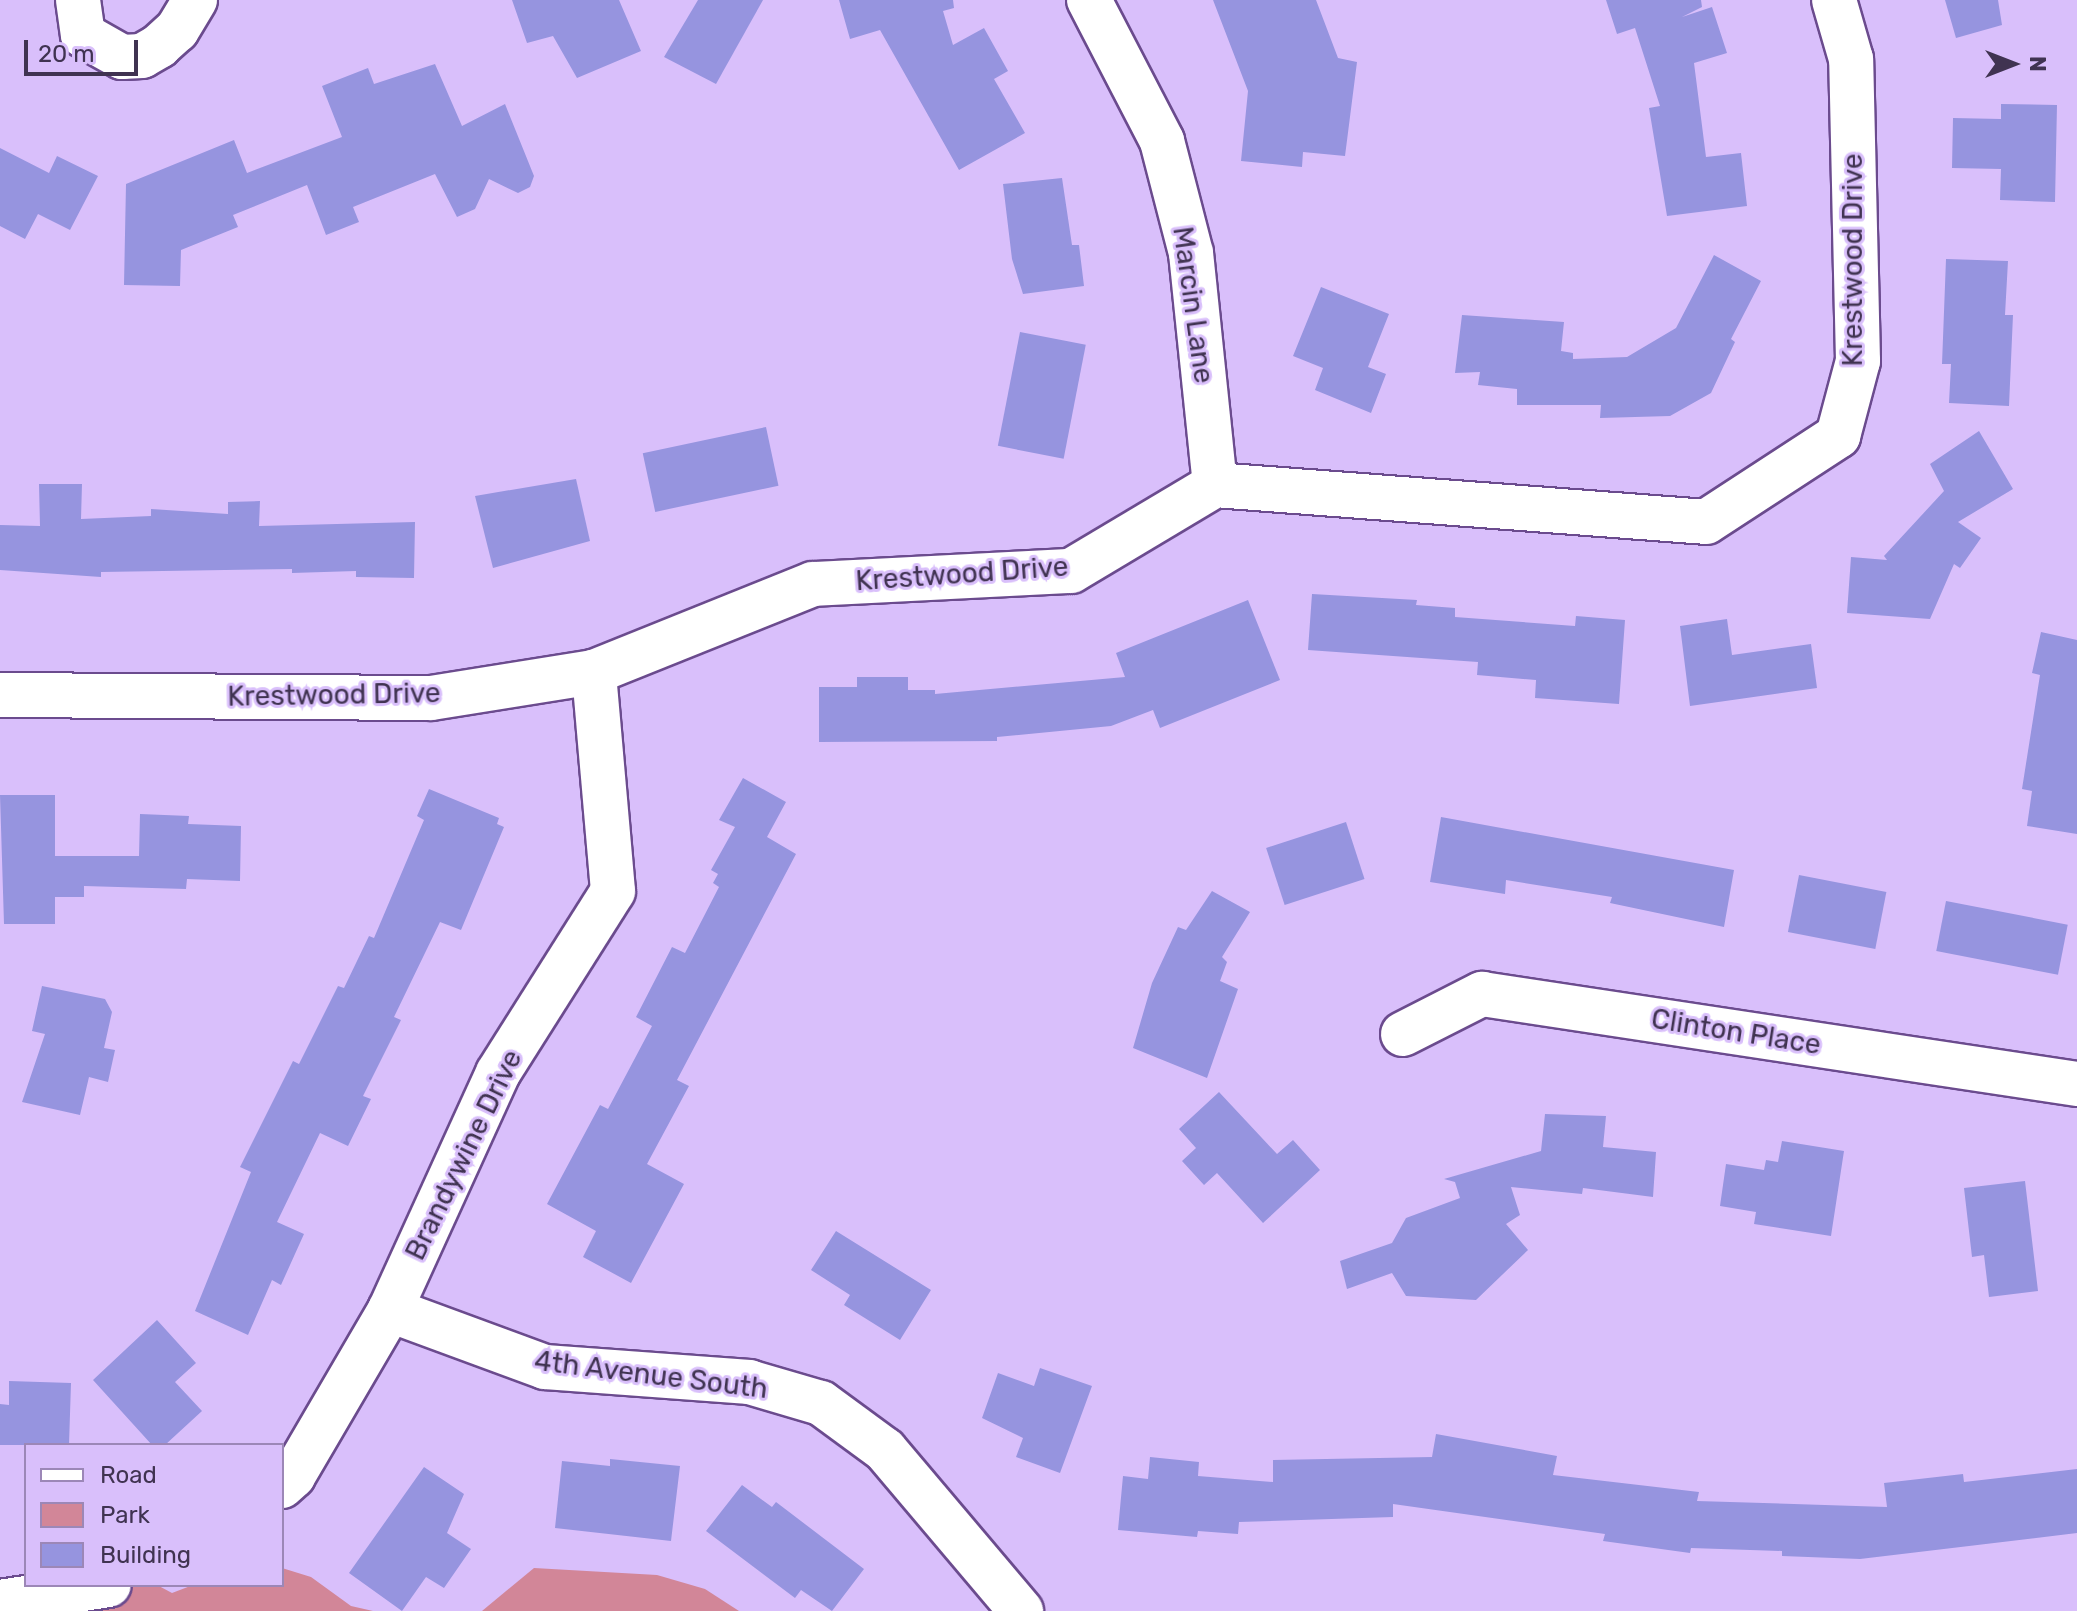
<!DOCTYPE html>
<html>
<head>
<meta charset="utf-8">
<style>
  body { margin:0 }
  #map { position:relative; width:2077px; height:1611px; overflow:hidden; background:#d9bffb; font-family:Rubik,sans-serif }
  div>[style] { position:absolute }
  .green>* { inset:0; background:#d28698 }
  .building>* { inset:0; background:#9694df; transform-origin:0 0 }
  .roads { filter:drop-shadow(2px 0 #6b4b8e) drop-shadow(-2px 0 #6b4b8e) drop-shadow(0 2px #6b4b8e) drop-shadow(0 -2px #6b4b8e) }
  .minor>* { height:44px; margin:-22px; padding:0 22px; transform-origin:22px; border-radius:22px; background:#fff }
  span { translate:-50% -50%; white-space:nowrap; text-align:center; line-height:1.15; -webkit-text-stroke:6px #d9bffb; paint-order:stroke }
  .street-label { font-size:28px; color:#403351 }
  .legend { position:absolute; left:24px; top:1443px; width:260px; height:144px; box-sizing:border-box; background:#d9bffb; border:2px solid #9c87b7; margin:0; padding:10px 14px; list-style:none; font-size:24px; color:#403351 }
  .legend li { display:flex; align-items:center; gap:16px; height:40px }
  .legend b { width:40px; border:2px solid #9c87b7 }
  .north { position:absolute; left:1973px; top:24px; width:80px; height:80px; -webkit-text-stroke:6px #d9bffb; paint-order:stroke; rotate:90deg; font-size:22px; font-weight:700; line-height:32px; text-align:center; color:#403351 }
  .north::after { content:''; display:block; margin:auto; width:28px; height:36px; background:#403351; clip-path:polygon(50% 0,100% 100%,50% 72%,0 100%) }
  .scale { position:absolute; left:24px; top:40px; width:114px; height:36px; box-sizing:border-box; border:4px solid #403351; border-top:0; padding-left:10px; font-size:24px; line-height:28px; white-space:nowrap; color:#403351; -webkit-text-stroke:6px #d9bffb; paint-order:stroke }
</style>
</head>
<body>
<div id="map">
  <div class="green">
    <i style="clip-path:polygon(282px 1568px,311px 1577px,351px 1606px,373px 1611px,0 1611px,109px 1585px,157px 1585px,172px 1593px,193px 1585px,282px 1585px)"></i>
    <i style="clip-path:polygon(534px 1568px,657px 1575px,705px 1589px,739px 1611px,482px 1611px)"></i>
  </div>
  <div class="building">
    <i style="clip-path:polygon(512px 0,619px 0,641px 51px,577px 78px,553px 36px,527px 43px)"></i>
    <i style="clip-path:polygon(698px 0,763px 0,716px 84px,664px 57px)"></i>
    <i style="clip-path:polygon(839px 0,953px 0,954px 8px,943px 11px,953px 45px,984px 28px,1008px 71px,994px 79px,1025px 133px,959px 170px,880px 30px,850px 39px)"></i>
    <i style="clip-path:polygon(1213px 0,1316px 0,1338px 58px,1357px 62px,1345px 156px,1303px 152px,1302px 167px,1241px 161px,1248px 91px)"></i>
    <i style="clip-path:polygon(1606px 0,1701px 0,1702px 7px,1682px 17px,1712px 7px,1727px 53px,1694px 63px,1706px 157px,1741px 153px,1747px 206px,1667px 216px,1649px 108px,1660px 106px,1635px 28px,1617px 34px)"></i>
    <i style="clip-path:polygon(1945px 0,1998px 0,2002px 25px,1956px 38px)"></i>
    <i style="clip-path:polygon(435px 64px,462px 126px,505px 104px,534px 176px,530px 187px,518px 193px,489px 179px,475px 209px,457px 217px,435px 174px,353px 207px,359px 222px,326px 235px,307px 185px,233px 215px,238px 227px,181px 250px,180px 286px,124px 285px,126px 184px,234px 140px,247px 173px,342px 137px,322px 86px,368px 68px,374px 84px)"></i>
    <i style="clip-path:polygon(2001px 104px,2057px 105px,2055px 202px,2000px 200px,2001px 169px,1952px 168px,1953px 118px,2001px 119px)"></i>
    <i style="clip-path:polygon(0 148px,49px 173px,57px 156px,98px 176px,70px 230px,38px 214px,25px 239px,0 226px)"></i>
    <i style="clip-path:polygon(1062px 178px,1072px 245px,1079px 245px,1084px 286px,1023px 294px,1012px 259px,1003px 184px)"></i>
    <i style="clip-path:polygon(1714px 255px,1761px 281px,1731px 339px,1735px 342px,1711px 393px,1670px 416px,1600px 418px,1601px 405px,1517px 405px,1517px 389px,1478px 385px,1480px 372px,1455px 373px,1462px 315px,1564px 322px,1561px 351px,1573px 353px,1573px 359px,1627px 357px,1676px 328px)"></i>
    <i style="clip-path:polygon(1946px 259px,2008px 261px,2005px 315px,2013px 315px,2009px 406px,1949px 403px,1951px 364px,1942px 364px)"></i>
    <i style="clip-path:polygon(1321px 287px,1389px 314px,1368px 367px,1386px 374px,1371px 413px,1315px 390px,1323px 368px,1293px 356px)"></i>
    <i style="left:1020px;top:332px;width:67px;height:116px;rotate:11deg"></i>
    <i style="left:766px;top:427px;width:60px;height:126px;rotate:78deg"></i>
    <i style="clip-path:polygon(1979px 431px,2013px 489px,1958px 522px,1981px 538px,1960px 568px,1954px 564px,1930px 619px,1847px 613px,1851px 557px,1887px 560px,1884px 556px,1944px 491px,1930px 464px)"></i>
    <i style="clip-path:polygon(576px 479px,590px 541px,493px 568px,475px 496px)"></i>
    <i style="clip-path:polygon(39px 484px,82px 484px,81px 519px,151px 516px,151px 509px,228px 514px,228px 502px,260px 501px,259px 526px,415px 522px,414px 578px,356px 577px,356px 571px,292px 573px,292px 569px,101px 572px,101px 577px,0 570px,0 525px,40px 526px)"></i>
    <i style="clip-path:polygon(1312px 594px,1417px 600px,1416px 605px,1455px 608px,1455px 617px,1575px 626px,1576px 616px,1625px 620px,1619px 704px,1535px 698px,1536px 680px,1477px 675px,1478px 662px,1308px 650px)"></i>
    <i style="clip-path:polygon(1248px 600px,1280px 680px,1160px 728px,1153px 710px,1111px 726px,997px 737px,997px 741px,819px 742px,819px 687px,857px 687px,857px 677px,908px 677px,908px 690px,935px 690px,935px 694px,1125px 677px,1116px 653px)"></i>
    <i style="clip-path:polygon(1727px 619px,1732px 655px,1811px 644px,1817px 688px,1690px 706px,1680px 626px)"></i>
    <i style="clip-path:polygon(2041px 632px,2077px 640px,2077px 834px,2027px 826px,2032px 791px,2022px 789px,2040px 675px,2032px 673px)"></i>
    <i style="clip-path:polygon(743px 778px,786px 802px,767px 837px,796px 854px,677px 1080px,689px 1086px,647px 1164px,684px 1184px,631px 1283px,583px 1257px,596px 1231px,547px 1204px,600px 1105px,608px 1109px,652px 1026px,636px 1017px,672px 947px,685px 953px,719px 887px,713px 883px,718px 874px,711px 870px,735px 827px,719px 820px)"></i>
    <i style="clip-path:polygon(429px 789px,499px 818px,497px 824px,504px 827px,461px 930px,440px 922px,394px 1017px,401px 1020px,363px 1096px,371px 1099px,348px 1146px,320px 1133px,277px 1222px,304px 1234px,281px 1285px,272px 1280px,248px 1335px,195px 1311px,251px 1172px,240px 1167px,293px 1061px,299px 1064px,338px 986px,344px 988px,369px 936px,374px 938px,424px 820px,417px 816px)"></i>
    <i style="clip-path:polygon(0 795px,55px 795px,55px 856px,139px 856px,140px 814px,189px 816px,188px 824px,241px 826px,240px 881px,187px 879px,186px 889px,84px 886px,84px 897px,55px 897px,55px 924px,4px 924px)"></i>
    <i style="clip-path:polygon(1441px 817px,1734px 870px,1724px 927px,1610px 903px,1612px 897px,1506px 880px,1505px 894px,1430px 882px)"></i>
    <i style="left:1346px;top:822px;width:60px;height:84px;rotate:72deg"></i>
    <i style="left:1799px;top:875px;width:89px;height:58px;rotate:11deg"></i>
    <i style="clip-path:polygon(1212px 891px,1250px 912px,1222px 957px,1227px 962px,1220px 981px,1238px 989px,1207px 1078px,1133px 1048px,1152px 983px,1178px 927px,1186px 930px)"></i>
    <i style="left:1946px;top:901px;width:124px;height:51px;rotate:11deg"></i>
    <i style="clip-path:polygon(42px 986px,105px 999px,112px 1012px,104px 1048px,115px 1050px,108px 1082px,89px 1077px,80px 1115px,22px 1102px,45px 1034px,32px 1031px)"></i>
    <i style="clip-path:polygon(1219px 1092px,1277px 1154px,1293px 1140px,1320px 1170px,1263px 1223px,1217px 1173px,1204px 1185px,1182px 1161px,1196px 1148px,1179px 1129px)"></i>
    <i style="clip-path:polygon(1545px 1114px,1606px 1116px,1603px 1147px,1656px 1152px,1653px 1197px,1583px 1188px,1582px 1194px,1511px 1187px,1520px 1215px,1506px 1224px,1528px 1250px,1476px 1300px,1406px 1296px,1392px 1273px,1347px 1289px,1340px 1261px,1392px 1243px,1406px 1218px,1460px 1198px,1455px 1182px,1444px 1179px,1541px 1151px)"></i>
    <i style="clip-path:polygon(1782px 1141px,1844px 1151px,1831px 1236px,1754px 1224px,1756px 1212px,1720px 1206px,1726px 1164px,1764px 1170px,1766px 1160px,1778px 1162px)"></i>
    <i style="clip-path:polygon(2025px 1181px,2038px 1291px,1989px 1297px,1984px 1255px,1972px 1257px,1964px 1188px)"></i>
    <i style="clip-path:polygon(836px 1231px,931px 1290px,900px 1340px,844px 1305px,850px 1295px,811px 1270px)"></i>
    <i style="clip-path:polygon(157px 1320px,196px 1363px,175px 1382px,202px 1411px,165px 1445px,152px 1445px,93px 1380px)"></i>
    <i style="clip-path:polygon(1040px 1368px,1092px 1386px,1060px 1473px,1016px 1457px,1023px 1438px,982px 1418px,998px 1373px,1034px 1386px)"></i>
    <i style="clip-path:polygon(9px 1381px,71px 1383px,69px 1445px,0 1445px,0 1404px,9px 1405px)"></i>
    <i style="clip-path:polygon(1436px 1434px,1557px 1456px,1553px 1475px,1699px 1492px,1697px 1501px,1887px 1507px,1884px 1483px,1963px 1474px,1964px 1482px,2077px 1469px,2077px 1533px,1860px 1559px,1782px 1556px,1782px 1551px,1691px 1548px,1690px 1553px,1603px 1541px,1605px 1534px,1393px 1504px,1393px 1517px,1239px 1522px,1238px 1534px,1198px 1531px,1197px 1537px,1118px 1530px,1123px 1476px,1148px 1479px,1150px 1457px,1199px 1462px,1198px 1476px,1273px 1482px,1273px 1460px,1432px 1457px)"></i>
    <i style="clip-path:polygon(610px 1459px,680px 1466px,671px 1541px,555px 1528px,562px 1461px,610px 1466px)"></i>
    <i style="clip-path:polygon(424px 1467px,464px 1494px,447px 1533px,471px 1549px,444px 1588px,426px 1577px,402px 1611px,349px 1573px)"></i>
    <i style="clip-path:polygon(742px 1485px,772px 1507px,776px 1502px,864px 1569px,832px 1611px,801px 1590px,795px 1598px,706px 1531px)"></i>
  </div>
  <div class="roads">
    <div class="minor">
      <i style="left:78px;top:0;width:35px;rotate:82deg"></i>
      <i style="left:83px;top:35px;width:45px;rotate:29.4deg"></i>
      <i style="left:122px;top:57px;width:20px;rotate:-3deg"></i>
      <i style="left:142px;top:56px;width:20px;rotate:-30deg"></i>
      <i style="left:159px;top:46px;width:24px;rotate:-42deg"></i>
      <i style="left:177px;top:30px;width:35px;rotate:-59deg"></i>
      <i style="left:1089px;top:0;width:159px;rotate:62.6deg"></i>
      <i style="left:1162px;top:141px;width:116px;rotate:75.5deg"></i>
      <i style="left:1191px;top:253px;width:233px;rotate:84.1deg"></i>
      <i style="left:0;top:695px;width:431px;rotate:0.4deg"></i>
      <i style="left:431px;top:698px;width:165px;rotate:-9.1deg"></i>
      <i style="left:594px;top:672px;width:236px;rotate:-21.9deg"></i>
      <i style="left:813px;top:584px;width:258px;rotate:-2.9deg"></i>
      <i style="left:1071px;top:571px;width:168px;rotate:-30.8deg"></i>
      <i style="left:1215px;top:485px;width:492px;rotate:4.3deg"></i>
      <i style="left:1706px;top:522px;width:158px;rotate:-33.1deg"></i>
      <i style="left:1838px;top:436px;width:78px;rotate:-75.1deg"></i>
      <i style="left:1858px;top:361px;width:302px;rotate:-91.3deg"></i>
      <i style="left:1851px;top:59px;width:61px;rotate:-106.1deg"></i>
      <i style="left:1403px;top:1034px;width:89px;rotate:-26.9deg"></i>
      <i style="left:1482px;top:994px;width:602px;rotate:8.6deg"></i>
      <i style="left:390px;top:1310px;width:165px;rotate:20.2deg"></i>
      <i style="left:545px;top:1367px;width:205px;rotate:4.2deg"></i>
      <i style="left:749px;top:1382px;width:75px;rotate:16.3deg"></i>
      <i style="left:821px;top:1403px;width:79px;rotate:36.3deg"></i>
      <i style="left:885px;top:1450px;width:211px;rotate:49.8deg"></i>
      <i style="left:282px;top:1486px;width:15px;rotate:-42deg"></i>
      <i style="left:293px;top:1476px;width:192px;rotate:-59.7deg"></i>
      <i style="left:390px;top:1310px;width:260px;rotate:-65.5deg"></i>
      <i style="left:498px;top:1073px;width:215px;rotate:-57.7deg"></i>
      <i style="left:613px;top:891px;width:220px;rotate:-95deg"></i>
      <i style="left:0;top:1602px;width:110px;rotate:-8.9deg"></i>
    </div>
  </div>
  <div class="street-label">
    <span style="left:1853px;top:260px;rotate:-90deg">Krestwood Drive</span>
    <span style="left:1193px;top:305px;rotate:82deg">Marcin Lane</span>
    <span style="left:962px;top:574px;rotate:-4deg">Krestwood Drive</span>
    <span style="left:334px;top:695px;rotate:-1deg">Krestwood Drive</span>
    <span style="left:1736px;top:1032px;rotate:9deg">Clinton Place</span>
    <span style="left:464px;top:1155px;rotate:-64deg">Brandywine Drive</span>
    <span style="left:651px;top:1375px;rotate:7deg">4th Avenue South</span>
  </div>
  <ul class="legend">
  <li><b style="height:10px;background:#fff"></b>Road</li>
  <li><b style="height:22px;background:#d28698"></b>Park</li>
  <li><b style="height:22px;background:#9694df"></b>Building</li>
  </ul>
  <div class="north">N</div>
  <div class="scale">20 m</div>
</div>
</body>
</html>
